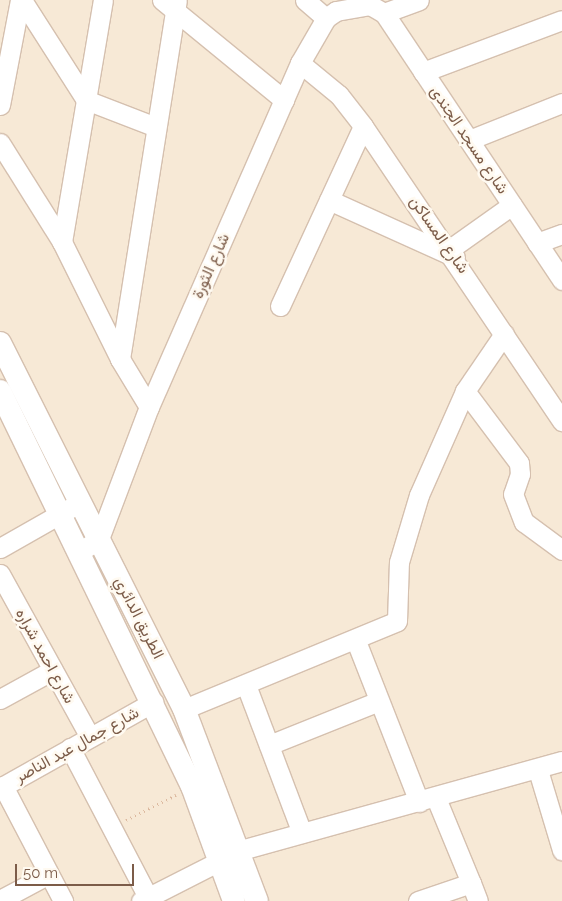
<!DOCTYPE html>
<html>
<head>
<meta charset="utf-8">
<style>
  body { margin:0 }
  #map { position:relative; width:562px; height:901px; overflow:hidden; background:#fef6e8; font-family:Raleway,Vazirmatn,sans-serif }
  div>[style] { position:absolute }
  .residential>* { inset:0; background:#f7e9d6; transform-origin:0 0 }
  .path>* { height:3px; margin-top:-1.5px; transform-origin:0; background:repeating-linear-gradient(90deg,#dcb99f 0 1px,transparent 0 5px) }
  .roads { filter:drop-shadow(1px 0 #d5c0af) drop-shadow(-1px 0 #d5c0af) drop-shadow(0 1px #d5c0af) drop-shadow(0 -1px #d5c0af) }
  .minor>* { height:19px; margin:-9.5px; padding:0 9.5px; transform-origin:9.5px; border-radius:9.5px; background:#fff }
  .tertiary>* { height:22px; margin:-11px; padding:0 11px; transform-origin:11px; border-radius:11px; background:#fff }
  span { translate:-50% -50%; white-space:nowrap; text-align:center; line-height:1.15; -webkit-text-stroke:5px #fffaf1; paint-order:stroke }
  .street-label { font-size:16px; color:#7c5c49 }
  .scale { position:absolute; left:15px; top:864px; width:119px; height:22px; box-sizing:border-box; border:2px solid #7c5c49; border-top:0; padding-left:6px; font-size:15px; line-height:18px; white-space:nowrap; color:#7c5c49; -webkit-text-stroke:4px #fffaf1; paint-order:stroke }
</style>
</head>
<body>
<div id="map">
  <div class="residential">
    <i style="left:0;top:0;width:562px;height:901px"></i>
  </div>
  <div class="path">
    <i style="left:126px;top:820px;width:56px;rotate:-26.6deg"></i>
  </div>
  <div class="roads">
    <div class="minor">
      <i style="left:22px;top:0;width:119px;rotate:57.4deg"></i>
      <i style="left:86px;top:100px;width:75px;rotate:21.1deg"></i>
      <i style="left:162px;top:0;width:158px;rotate:39.3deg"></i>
      <i style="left:305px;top:0;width:28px;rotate:41deg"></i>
      <i style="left:384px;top:13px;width:37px;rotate:-20deg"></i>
      <i style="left:300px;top:63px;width:50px;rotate:39.4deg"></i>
      <i style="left:339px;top:95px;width:39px;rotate:52deg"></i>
      <i style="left:363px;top:126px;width:356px;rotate:56deg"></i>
      <i style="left:423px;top:72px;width:148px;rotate:-20.5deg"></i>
      <i style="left:0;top:105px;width:107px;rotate:-79.2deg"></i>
      <i style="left:469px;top:140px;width:100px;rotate:-21.7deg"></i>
      <i style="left:0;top:143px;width:117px;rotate:57.9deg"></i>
      <i style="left:62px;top:242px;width:131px;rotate:63.6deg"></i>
      <i style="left:120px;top:359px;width:56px;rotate:58.9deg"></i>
      <i style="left:329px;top:200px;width:138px;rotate:24.3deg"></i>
      <i style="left:62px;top:242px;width:245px;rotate:-80.4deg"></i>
      <i style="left:537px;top:243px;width:27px;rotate:-20deg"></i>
      <i style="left:450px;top:249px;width:76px;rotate:-35.4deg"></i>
      <i style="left:280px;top:306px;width:198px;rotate:-65.2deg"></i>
      <i style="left:120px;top:359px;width:363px;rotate:-81deg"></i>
      <i style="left:465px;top:391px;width:90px;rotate:53.1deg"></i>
      <i style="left:519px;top:463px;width:11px;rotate:85deg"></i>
      <i style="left:520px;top:474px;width:21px;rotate:109deg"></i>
      <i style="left:513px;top:494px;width:30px;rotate:69deg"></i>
      <i style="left:524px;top:522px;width:47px;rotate:36.4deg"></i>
      <i style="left:0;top:548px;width:93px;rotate:-29.6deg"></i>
      <i style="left:78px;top:553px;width:25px;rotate:-34deg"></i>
      <i style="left:99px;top:539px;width:141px;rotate:-69.3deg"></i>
      <i style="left:149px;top:407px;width:376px;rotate:-66.3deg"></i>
      <i style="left:300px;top:63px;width:52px;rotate:-60deg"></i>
      <i style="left:326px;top:18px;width:12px;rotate:-35deg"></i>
      <i style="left:336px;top:11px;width:35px;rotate:-10deg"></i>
      <i style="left:370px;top:5px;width:16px;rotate:30deg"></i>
      <i style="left:384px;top:13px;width:321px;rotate:56.3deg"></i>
      <i style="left:0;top:574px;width:186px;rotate:61.1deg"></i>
      <i style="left:356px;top:641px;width:173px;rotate:68.6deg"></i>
      <i style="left:246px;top:685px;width:158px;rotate:69.3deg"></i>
      <i style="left:0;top:699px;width:60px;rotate:-28.7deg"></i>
      <i style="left:184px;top:709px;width:230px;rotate:-22.4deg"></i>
      <i style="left:397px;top:621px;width:59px;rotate:-88.1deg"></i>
      <i style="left:399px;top:562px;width:70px;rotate:-73.4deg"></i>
      <i style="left:419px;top:495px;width:114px;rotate:-66.1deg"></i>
      <i style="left:465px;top:391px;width:69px;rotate:-55.6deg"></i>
      <i style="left:269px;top:745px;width:118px;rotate:-21.8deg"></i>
      <i style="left:70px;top:748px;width:168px;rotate:62.4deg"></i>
      <i style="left:538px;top:770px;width:84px;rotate:73.3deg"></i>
      <i style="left:3px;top:786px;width:130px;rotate:62.4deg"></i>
      <i style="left:0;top:788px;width:176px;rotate:-29.3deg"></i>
      <i style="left:471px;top:883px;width:19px;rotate:69deg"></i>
      <i style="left:0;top:900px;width:55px;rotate:-28deg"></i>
      <i style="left:141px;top:901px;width:112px;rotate:-27deg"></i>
      <i style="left:241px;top:850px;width:333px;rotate:-15.5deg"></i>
      <i style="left:418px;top:901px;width:56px;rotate:-18.8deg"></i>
      <i style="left:471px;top:883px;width:92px;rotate:-112.4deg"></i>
    </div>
    <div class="tertiary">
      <i style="left:0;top:343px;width:410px;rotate:63.3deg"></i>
      <i style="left:184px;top:709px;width:205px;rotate:69.2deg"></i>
      <i style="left:0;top:391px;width:439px;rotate:64.1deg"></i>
      <i style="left:192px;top:786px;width:122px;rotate:69.9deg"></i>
    </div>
  </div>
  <div class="street-label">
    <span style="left:469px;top:140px;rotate:56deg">شارع مسجد الجندى</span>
    <span style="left:439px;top:235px;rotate:55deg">شارع المساكن</span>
    <span style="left:211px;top:266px;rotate:-66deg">شارع الثورة</span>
    <span style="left:139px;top:618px;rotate:63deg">الطريق الدائري</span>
    <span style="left:45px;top:656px;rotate:61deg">شارع احمد شراره</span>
    <span style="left:77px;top:745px;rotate:-29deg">شارع جمال عبد الناصر</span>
  </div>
  <div class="scale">50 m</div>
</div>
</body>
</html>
